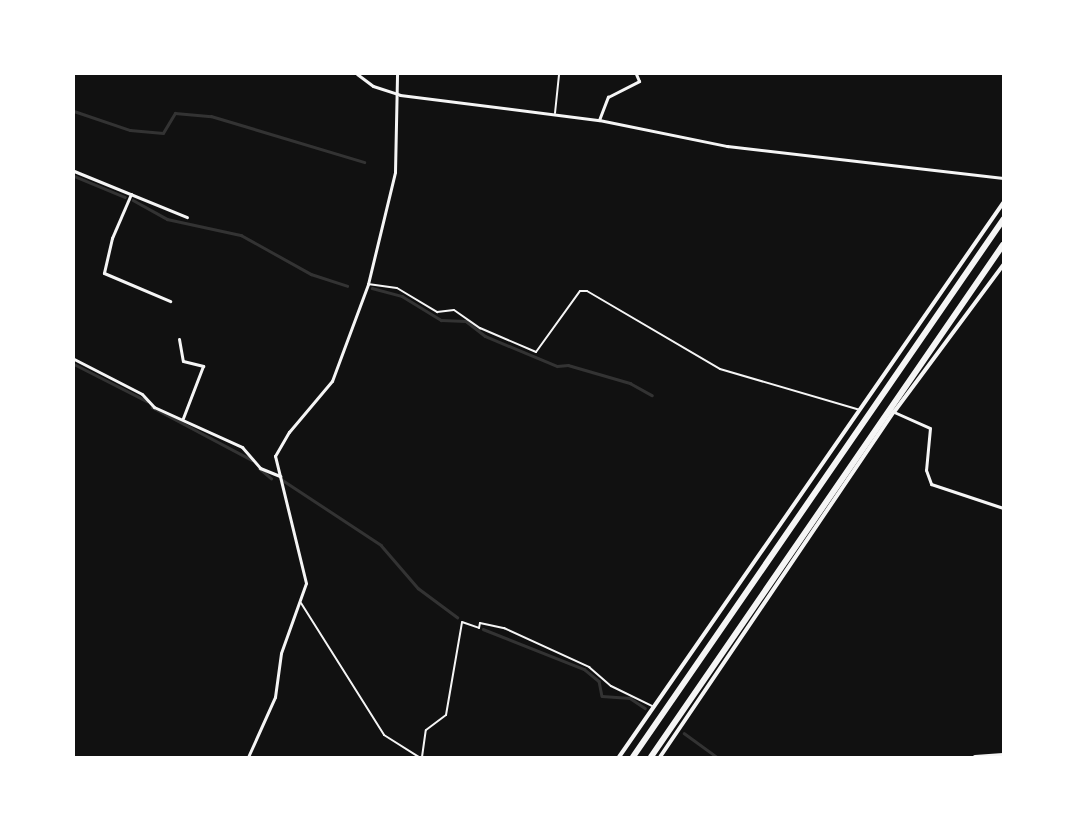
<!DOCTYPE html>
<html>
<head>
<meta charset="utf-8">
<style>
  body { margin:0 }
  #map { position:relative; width:1077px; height:831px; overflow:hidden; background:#111; font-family:"Noto Sans",sans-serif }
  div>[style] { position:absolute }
  .stream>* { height:2.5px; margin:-1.25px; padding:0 1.25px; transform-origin:1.25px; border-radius:1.25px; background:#333 }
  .service>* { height:2px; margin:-1px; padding:0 1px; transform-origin:1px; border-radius:1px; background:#f5f5f5 }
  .minor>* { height:3px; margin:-1.5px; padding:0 1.5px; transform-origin:1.5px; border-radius:1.5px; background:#f5f5f5 }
  .tertiary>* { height:4px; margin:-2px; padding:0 2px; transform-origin:2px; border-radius:2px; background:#f5f5f5 }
  .trunk>* { height:5.5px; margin:-2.75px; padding:0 2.75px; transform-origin:2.75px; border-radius:2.75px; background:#f5f5f5 }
  span { translate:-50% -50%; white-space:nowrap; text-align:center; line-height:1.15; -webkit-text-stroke:4.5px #fff; paint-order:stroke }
  .frame { position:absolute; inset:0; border:75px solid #fff; pointer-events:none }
</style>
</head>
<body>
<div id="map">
  <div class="stream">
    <i style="left:74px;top:111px;width:59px;rotate:18.7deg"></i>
    <i style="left:130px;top:130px;width:33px;rotate:5deg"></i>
    <i style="left:163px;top:133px;width:23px;rotate:-59deg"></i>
    <i style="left:175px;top:113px;width:36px;rotate:5deg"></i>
    <i style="left:211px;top:116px;width:160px;rotate:16.7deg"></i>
    <i style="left:74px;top:176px;width:55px;rotate:22.4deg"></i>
    <i style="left:133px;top:200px;width:39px;rotate:29deg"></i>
    <i style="left:167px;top:219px;width:76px;rotate:12.2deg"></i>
    <i style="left:241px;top:235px;width:80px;rotate:29.1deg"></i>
    <i style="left:311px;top:274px;width:38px;rotate:18deg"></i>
    <i style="left:372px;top:288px;width:31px;rotate:15deg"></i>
    <i style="left:402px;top:296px;width:46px;rotate:31.6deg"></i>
    <i style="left:441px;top:320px;width:25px;rotate:2deg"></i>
    <i style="left:466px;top:321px;width:24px;rotate:38deg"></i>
    <i style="left:485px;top:336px;width:78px;rotate:22.6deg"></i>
    <i style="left:557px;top:366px;width:11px;rotate:-5deg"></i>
    <i style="left:568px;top:365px;width:65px;rotate:16.2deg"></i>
    <i style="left:630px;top:383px;width:25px;rotate:29deg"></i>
    <i style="left:74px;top:364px;width:82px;rotate:26.9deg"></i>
    <i style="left:152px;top:407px;width:113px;rotate:27.9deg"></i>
    <i style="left:259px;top:468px;width:16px;rotate:40deg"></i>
    <i style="left:281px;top:479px;width:120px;rotate:33.4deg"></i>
    <i style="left:381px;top:545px;width:57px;rotate:49.3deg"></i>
    <i style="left:418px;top:588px;width:49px;rotate:36.6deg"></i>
    <i style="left:483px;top:629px;width:109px;rotate:21.6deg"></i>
    <i style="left:584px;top:669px;width:19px;rotate:39deg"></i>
    <i style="left:599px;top:681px;width:15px;rotate:79deg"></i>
    <i style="left:602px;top:696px;width:28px;rotate:4deg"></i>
    <i style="left:630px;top:698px;width:18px;rotate:34deg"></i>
    <i style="left:684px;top:733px;width:41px;rotate:36deg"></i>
  </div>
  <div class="service">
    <i style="left:555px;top:113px;width:39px;rotate:-84deg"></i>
    <i style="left:368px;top:284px;width:29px;rotate:8deg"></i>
    <i style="left:397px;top:288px;width:47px;rotate:31deg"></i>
    <i style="left:437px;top:312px;width:17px;rotate:-7deg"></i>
    <i style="left:454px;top:310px;width:32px;rotate:35deg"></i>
    <i style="left:480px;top:328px;width:61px;rotate:23.2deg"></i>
    <i style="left:536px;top:352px;width:75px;rotate:-54.2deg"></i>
    <i style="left:580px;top:291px;width:7px"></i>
    <i style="left:587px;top:291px;width:154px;rotate:30.4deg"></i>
    <i style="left:720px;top:369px;width:146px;rotate:16.3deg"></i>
    <i style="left:301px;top:603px;width:156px;rotate:57.8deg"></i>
    <i style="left:384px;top:735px;width:41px;rotate:32.2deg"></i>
    <i style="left:422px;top:757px;width:27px;rotate:-82deg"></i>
    <i style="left:426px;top:730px;width:25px;rotate:-37deg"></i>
    <i style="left:446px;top:715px;width:94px;rotate:-80.2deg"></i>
    <i style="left:462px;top:622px;width:18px;rotate:19deg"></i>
    <i style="left:479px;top:628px;width:5px;rotate:-79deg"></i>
    <i style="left:480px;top:623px;width:25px;rotate:12deg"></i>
    <i style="left:504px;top:628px;width:94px;rotate:24.6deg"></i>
    <i style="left:589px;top:667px;width:29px;rotate:41deg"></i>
    <i style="left:611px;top:686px;width:46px;rotate:26deg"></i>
  </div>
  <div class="minor">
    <i style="left:357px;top:74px;width:20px;rotate:37deg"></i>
    <i style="left:373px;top:86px;width:28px;rotate:18deg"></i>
    <i style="left:400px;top:95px;width:201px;rotate:7.2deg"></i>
    <i style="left:599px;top:120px;width:131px;rotate:11.5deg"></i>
    <i style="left:727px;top:146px;width:278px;rotate:6.6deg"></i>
    <i style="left:599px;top:120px;width:25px;rotate:-69deg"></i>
    <i style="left:608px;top:97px;width:35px;rotate:-27deg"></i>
    <i style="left:639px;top:81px;width:8px;rotate:-113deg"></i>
    <i style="left:74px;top:171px;width:122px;rotate:22.2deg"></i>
    <i style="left:131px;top:194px;width:48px;rotate:113.4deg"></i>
    <i style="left:112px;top:238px;width:36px;rotate:103deg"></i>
    <i style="left:104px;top:273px;width:72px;rotate:23deg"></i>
    <i style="left:179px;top:339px;width:22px;rotate:80deg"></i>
    <i style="left:183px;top:361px;width:21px;rotate:14deg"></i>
    <i style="left:203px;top:366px;width:56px;rotate:111deg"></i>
    <i style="left:74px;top:359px;width:76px;rotate:27.2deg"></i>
    <i style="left:142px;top:394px;width:18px;rotate:47deg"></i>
    <i style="left:154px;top:407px;width:97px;rotate:24.4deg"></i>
    <i style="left:242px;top:447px;width:28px;rotate:49deg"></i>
    <i style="left:260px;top:468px;width:22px;rotate:22deg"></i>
    <i style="left:894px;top:412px;width:39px;rotate:24deg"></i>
    <i style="left:930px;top:428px;width:42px;rotate:95.4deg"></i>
    <i style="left:926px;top:470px;width:15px;rotate:70deg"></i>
    <i style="left:931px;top:484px;width:76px;rotate:18.4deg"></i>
    <i style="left:248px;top:757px;width:66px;rotate:-65.8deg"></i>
    <i style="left:275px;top:697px;width:44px;rotate:-82.2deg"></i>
    <i style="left:281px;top:653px;width:74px;rotate:-70.3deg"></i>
    <i style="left:306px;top:583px;width:131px;rotate:-103.7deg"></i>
    <i style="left:275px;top:456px;width:28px;rotate:-60deg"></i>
    <i style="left:289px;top:432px;width:67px;rotate:-49.9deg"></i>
    <i style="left:332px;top:381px;width:103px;rotate:-69.6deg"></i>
    <i style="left:368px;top:284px;width:115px;rotate:-76.4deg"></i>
    <i style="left:395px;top:172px;width:98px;rotate:-88.8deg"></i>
  </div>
  <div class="tertiary">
    <i style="left:619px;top:757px;width:674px;rotate:-55.27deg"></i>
    <i style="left:660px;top:757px;width:417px;rotate:-55.9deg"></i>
    <i style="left:894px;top:412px;width:183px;rotate:-53.4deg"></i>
    <i style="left:975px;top:757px;width:28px;rotate:-4deg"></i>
  </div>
  <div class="trunk">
    <i style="left:633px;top:757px;width:652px;rotate:-55.43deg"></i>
    <i style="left:651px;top:757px;width:621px;rotate:-55.49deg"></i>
  </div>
  <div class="frame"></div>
</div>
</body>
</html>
